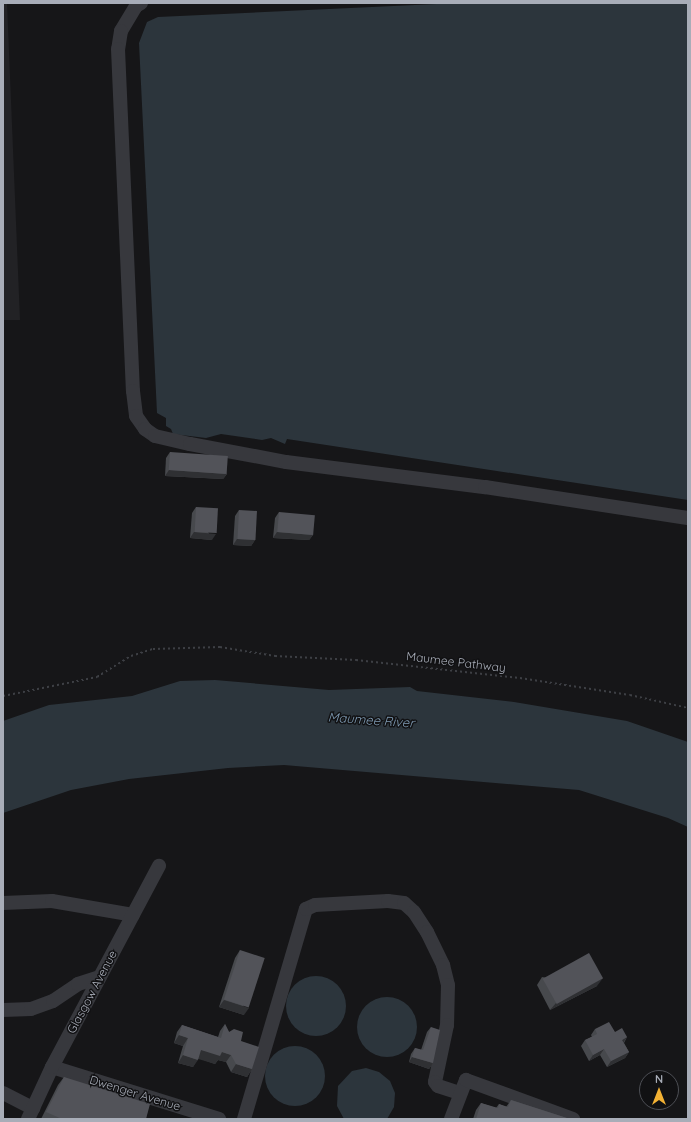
<!DOCTYPE html>
<html>
<head>
<meta charset="utf-8">
<style>
  body { margin:0 }
  #map { position:relative; width:691px; height:1122px; overflow:hidden; background:#161618; font-family:Quicksand,sans-serif }
  div>[style] { position:absolute }
  .built>* { inset:0; background:#222225 }
  .water>* { inset:0; background:#2c353c }
  .round { border-radius:50% }
  .path>* { height:1.5px; margin-top:-0.75px; transform-origin:0; background:repeating-linear-gradient(90deg,#3d3f44 0 2px,transparent 0 5px) }
  .minor>* { height:14px; margin:-7px; padding:0 7px; transform-origin:7px; border-radius:7px; background:#37383d }
  .wall>* { inset:0; background:#47494d }
  .shaded-wall>* { inset:0; background:#2f3033 }
  .building>* { inset:0; background:#525359; transform-origin:0 0 }
  span { translate:-50% -50%; white-space:nowrap; text-align:center; line-height:1.15; -webkit-text-stroke:3px #111113; paint-order:stroke }
  .street-label { font-size:12px; color:#a8adb8 }
  .water-label { font-size:13px; color:#7f9bb3; font-style:italic }
  .frame { position:absolute; inset:0; border:4px solid #a8adb8; pointer-events:none }
  .north { position:absolute; left:639px; top:1070px; width:40px; height:40px; box-sizing:border-box; background:#111113; border:1px solid #4d4f55; border-radius:50%; rotate:0deg; font-size:11px; font-weight:700; line-height:16px; text-align:center; color:#a8adb8 }
  .north::after { content:''; display:block; margin:auto; width:14px; height:18px; background:#f2b134; clip-path:polygon(50% 0,100% 100%,50% 72%,0 100%) }
</style>
</head>
<body>
<div id="map">
  <div class="built">
    <i style="clip-path:polygon(3px 3px,7px 3px,20px 320px,3px 320px)"></i>
  </div>
  <div class="water">
    <i style="clip-path:polygon(458px 3px,688px 3px,688px 500px,287px 439px,285px 444px,271px 438px,262px 440px,221px 434px,206px 438px,173px 434px,171px 429px,166px 426px,166px 418px,157px 413px,139px 43px,147px 22px,158px 17px)"></i>
    <i style="clip-path:polygon(215px 680px,329px 690px,410px 687px,417px 691px,514px 702px,627px 721px,688px 742px,688px 827px,668px 818px,579px 790px,284px 765px,228px 768px,129px 779px,71px 790px,3px 813px,3px 721px,49px 705px,132px 696px,180px 681px)"></i>
    <i class="round" style="left:286px;top:976px;width:60px;height:60px"></i>
    <i class="round" style="left:357px;top:997px;width:60px;height:60px"></i>
    <i class="round" style="left:265px;top:1046px;width:60px;height:60px"></i>
    <i style="clip-path:polygon(366px 1068px,379px 1072px,390px 1081px,395px 1093px,394px 1107px,387px 1119px,344px 1119px,337px 1106px,338px 1086px,352px 1071px)"></i>
  </div>
  <div class="path">
    <i style="left:3px;top:696px;width:96px;rotate:-11.4deg"></i>
    <i style="left:97px;top:677px;width:40px;rotate:-32deg"></i>
    <i style="left:131px;top:656px;width:23px;rotate:-18deg"></i>
    <i style="left:153px;top:649px;width:67px;rotate:-1.7deg"></i>
    <i style="left:220px;top:647px;width:56px;rotate:9.3deg"></i>
    <i style="left:275px;top:656px;width:81px;rotate:2.8deg"></i>
    <i style="left:356px;top:660px;width:165px;rotate:6.3deg"></i>
    <i style="left:520px;top:678px;width:111px;rotate:8.8deg"></i>
    <i style="left:630px;top:695px;width:59px;rotate:12.6deg"></i>
  </div>
  <div class="minor">
    <i style="left:141px;top:3px;width:6px;rotate:149deg"></i>
    <i style="left:136px;top:6px;width:29px;rotate:121deg"></i>
    <i style="left:121px;top:31px;width:18px;rotate:99deg"></i>
    <i style="left:118px;top:49px;width:342px;rotate:87.5deg"></i>
    <i style="left:133px;top:391px;width:25px;rotate:83deg"></i>
    <i style="left:136px;top:416px;width:16px;rotate:55deg"></i>
    <i style="left:145px;top:429px;width:12px;rotate:35deg"></i>
    <i style="left:155px;top:436px;width:36px;rotate:13deg"></i>
    <i style="left:190px;top:444px;width:98px;rotate:10.6deg"></i>
    <i style="left:286px;top:462px;width:201px;rotate:7.2deg"></i>
    <i style="left:485px;top:487px;width:205px;rotate:8.7deg"></i>
    <i style="left:3px;top:903px;width:49px;rotate:-2.3deg"></i>
    <i style="left:52px;top:901px;width:82px;rotate:9.8deg"></i>
    <i style="left:3px;top:1010px;width:28px;rotate:-2deg"></i>
    <i style="left:31px;top:1009px;width:23px;rotate:-20deg"></i>
    <i style="left:53px;top:1001px;width:30px;rotate:-34deg"></i>
    <i style="left:78px;top:984px;width:23px;rotate:-18deg"></i>
    <i style="left:52px;top:1067px;width:175px;rotate:17.3deg"></i>
    <i style="left:3px;top:1093px;width:34px;rotate:27deg"></i>
    <i style="left:28px;top:1119px;width:57px;rotate:-65.2deg"></i>
    <i style="left:52px;top:1067px;width:228px;rotate:-62deg"></i>
    <i style="left:244px;top:1119px;width:219px;rotate:-73.6deg"></i>
    <i style="left:306px;top:909px;width:10px;rotate:-24deg"></i>
    <i style="left:315px;top:905px;width:73px;rotate:-3.1deg"></i>
    <i style="left:388px;top:901px;width:16px;rotate:7deg"></i>
    <i style="left:404px;top:903px;width:13px;rotate:42deg"></i>
    <i style="left:414px;top:912px;width:24px;rotate:57deg"></i>
    <i style="left:427px;top:932px;width:37px;rotate:64deg"></i>
    <i style="left:443px;top:965px;width:21px;rotate:76deg"></i>
    <i style="left:448px;top:985px;width:40px;rotate:91.4deg"></i>
    <i style="left:447px;top:1025px;width:58px;rotate:101.9deg"></i>
    <i style="left:435px;top:1082px;width:5px;rotate:53deg"></i>
    <i style="left:438px;top:1086px;width:23px;rotate:18deg"></i>
    <i style="left:451px;top:1119px;width:42px;rotate:-69deg"></i>
    <i style="left:466px;top:1080px;width:114px;rotate:20deg"></i>
  </div>
  <div class="wall">
    <i style="clip-path:polygon(170px 452px,227px 474px,223px 479px,165px 476px,166px 458px)"></i>
    <i style="clip-path:polygon(196px 507px,212px 540px,190px 538px,192px 513px)"></i>
    <i style="clip-path:polygon(239px 510px,255px 540px,251px 546px,233px 545px,235px 516px)"></i>
    <i style="clip-path:polygon(279px 512px,313px 535px,309px 540px,273px 538px,275px 518px)"></i>
    <i style="clip-path:polygon(240px 950px,244px 1015px,219px 1007px,235px 958px)"></i>
    <i style="clip-path:polygon(542px 977px,597px 986px,550px 1010px,537px 985px)"></i>
    <i style="clip-path:polygon(225px 1024px,229px 1032px,241px 1041px,252px 1069px,247px 1077px,231px 1072px,226px 1062px,218px 1060px,215px 1064px,198px 1058px,193px 1067px,178px 1063px,183px 1046px,174px 1043px,177px 1032px,182px 1025px,218px 1037px,220px 1031px)"></i>
    <i style="clip-path:polygon(431px 1027px,433px 1063px,429px 1069px,409px 1062px,411px 1054px,415px 1048px,421px 1050px,427px 1032px)"></i>
    <i style="clip-path:polygon(595px 1029px,615px 1032px,627px 1037px,624px 1043px,629px 1052px,625px 1058px,607px 1067px,600px 1055px,589px 1061px,581px 1046px,585px 1040px,592px 1037px,591px 1035px)"></i>
    <i style="clip-path:polygon(64px 1077px,146px 1119px,41px 1119px,58px 1085px)"></i>
    <i style="clip-path:polygon(511px 1100px,570px 1119px,473px 1119px,476px 1110px,481px 1103px,496px 1108px,499px 1104px,506px 1107px)"></i>
  </div>
  <div class="shaded-wall">
    <i style="clip-path:polygon(169px 470px,227px 474px,223px 479px,165px 476px)"></i>
    <i style="clip-path:polygon(194px 532px,216px 534px,212px 540px,190px 538px)"></i>
    <i style="clip-path:polygon(277px 532px,313px 535px,309px 540px,273px 538px)"></i>
    <i style="clip-path:polygon(237px 539px,255px 540px,251px 546px,233px 545px)"></i>
    <i style="clip-path:polygon(603px 978px,597px 986px,550px 1010px,556px 1003px)"></i>
    <i style="clip-path:polygon(224px 1000px,249px 1008px,244px 1015px,219px 1007px)"></i>
    <i style="clip-path:polygon(179px 1035px,188px 1038px,183px 1046px,174px 1043px)"></i>
    <i style="clip-path:polygon(627px 1037px,623px 1043px,622px 1040px)"></i>
    <i style="clip-path:polygon(604px 1049px,600px 1055px,589px 1061px,593px 1055px)"></i>
    <i style="clip-path:polygon(201px 1050px,222px 1052px,231px 1055px,226px 1062px,218px 1060px,215px 1064px,195px 1058px)"></i>
    <i style="clip-path:polygon(629px 1052px,625px 1058px,607px 1067px,611px 1061px)"></i>
    <i style="clip-path:polygon(183px 1055px,198px 1060px,193px 1067px,178px 1063px)"></i>
    <i style="clip-path:polygon(412px 1057px,433px 1063px,429px 1069px,409px 1062px)"></i>
    <i style="clip-path:polygon(236px 1064px,252px 1069px,247px 1077px,231px 1072px)"></i>
  </div>
  <div class="building">
    <i style="left:170px;top:452px;width:58px;height:18px;rotate:4deg"></i>
    <i style="left:196px;top:507px;width:22px;height:25px;rotate:3deg"></i>
    <i style="left:239px;top:510px;width:18px;height:29px;rotate:3deg"></i>
    <i style="left:279px;top:512px;width:36px;height:20px;rotate:5deg"></i>
    <i style="left:240px;top:950px;width:26px;height:52px;rotate:18deg"></i>
    <i style="left:589px;top:953px;width:29px;height:53px;rotate:61deg"></i>
    <i style="clip-path:polygon(609px 1022px,615px 1032px,622px 1028px,627px 1037px,622px 1040px,629px 1052px,611px 1061px,604px 1049px,593px 1055px,585px 1040px,597px 1034px,595px 1029px)"></i>
    <i style="clip-path:polygon(225px 1024px,229px 1032px,234px 1029px,243px 1032px,241px 1041px,259px 1047px,252px 1069px,236px 1064px,231px 1055px,222px 1052px,220px 1056px,201px 1050px,198px 1060px,183px 1055px,188px 1038px,179px 1035px,182px 1025px,221px 1038px)"></i>
    <i style="clip-path:polygon(431px 1027px,440px 1030px,433px 1063px,412px 1057px,415px 1048px,423px 1050px)"></i>
    <i style="clip-path:polygon(64px 1077px,150px 1104px,146px 1119px,62px 1119px,46px 1112px)"></i>
    <i style="clip-path:polygon(511px 1100px,570px 1119px,476px 1119px,481px 1103px,498px 1108px,499px 1104px,508px 1107px)"></i>
  </div>
  <div class="street-label">
    <span style="left:456px;top:662px;rotate:7deg">Maumee Pathway</span>
    <span style="left:92px;top:992px;rotate:-62deg">Glasgow Avenue</span>
    <span style="left:135px;top:1093px;rotate:17deg">Dwenger Avenue</span>
  </div>
  <div class="water-label">
    <span style="left:371px;top:720px;rotate:4deg">Maumee River</span>
  </div>
  <div class="frame"></div>
  <div class="north">N</div>
</div>
</body>
</html>
